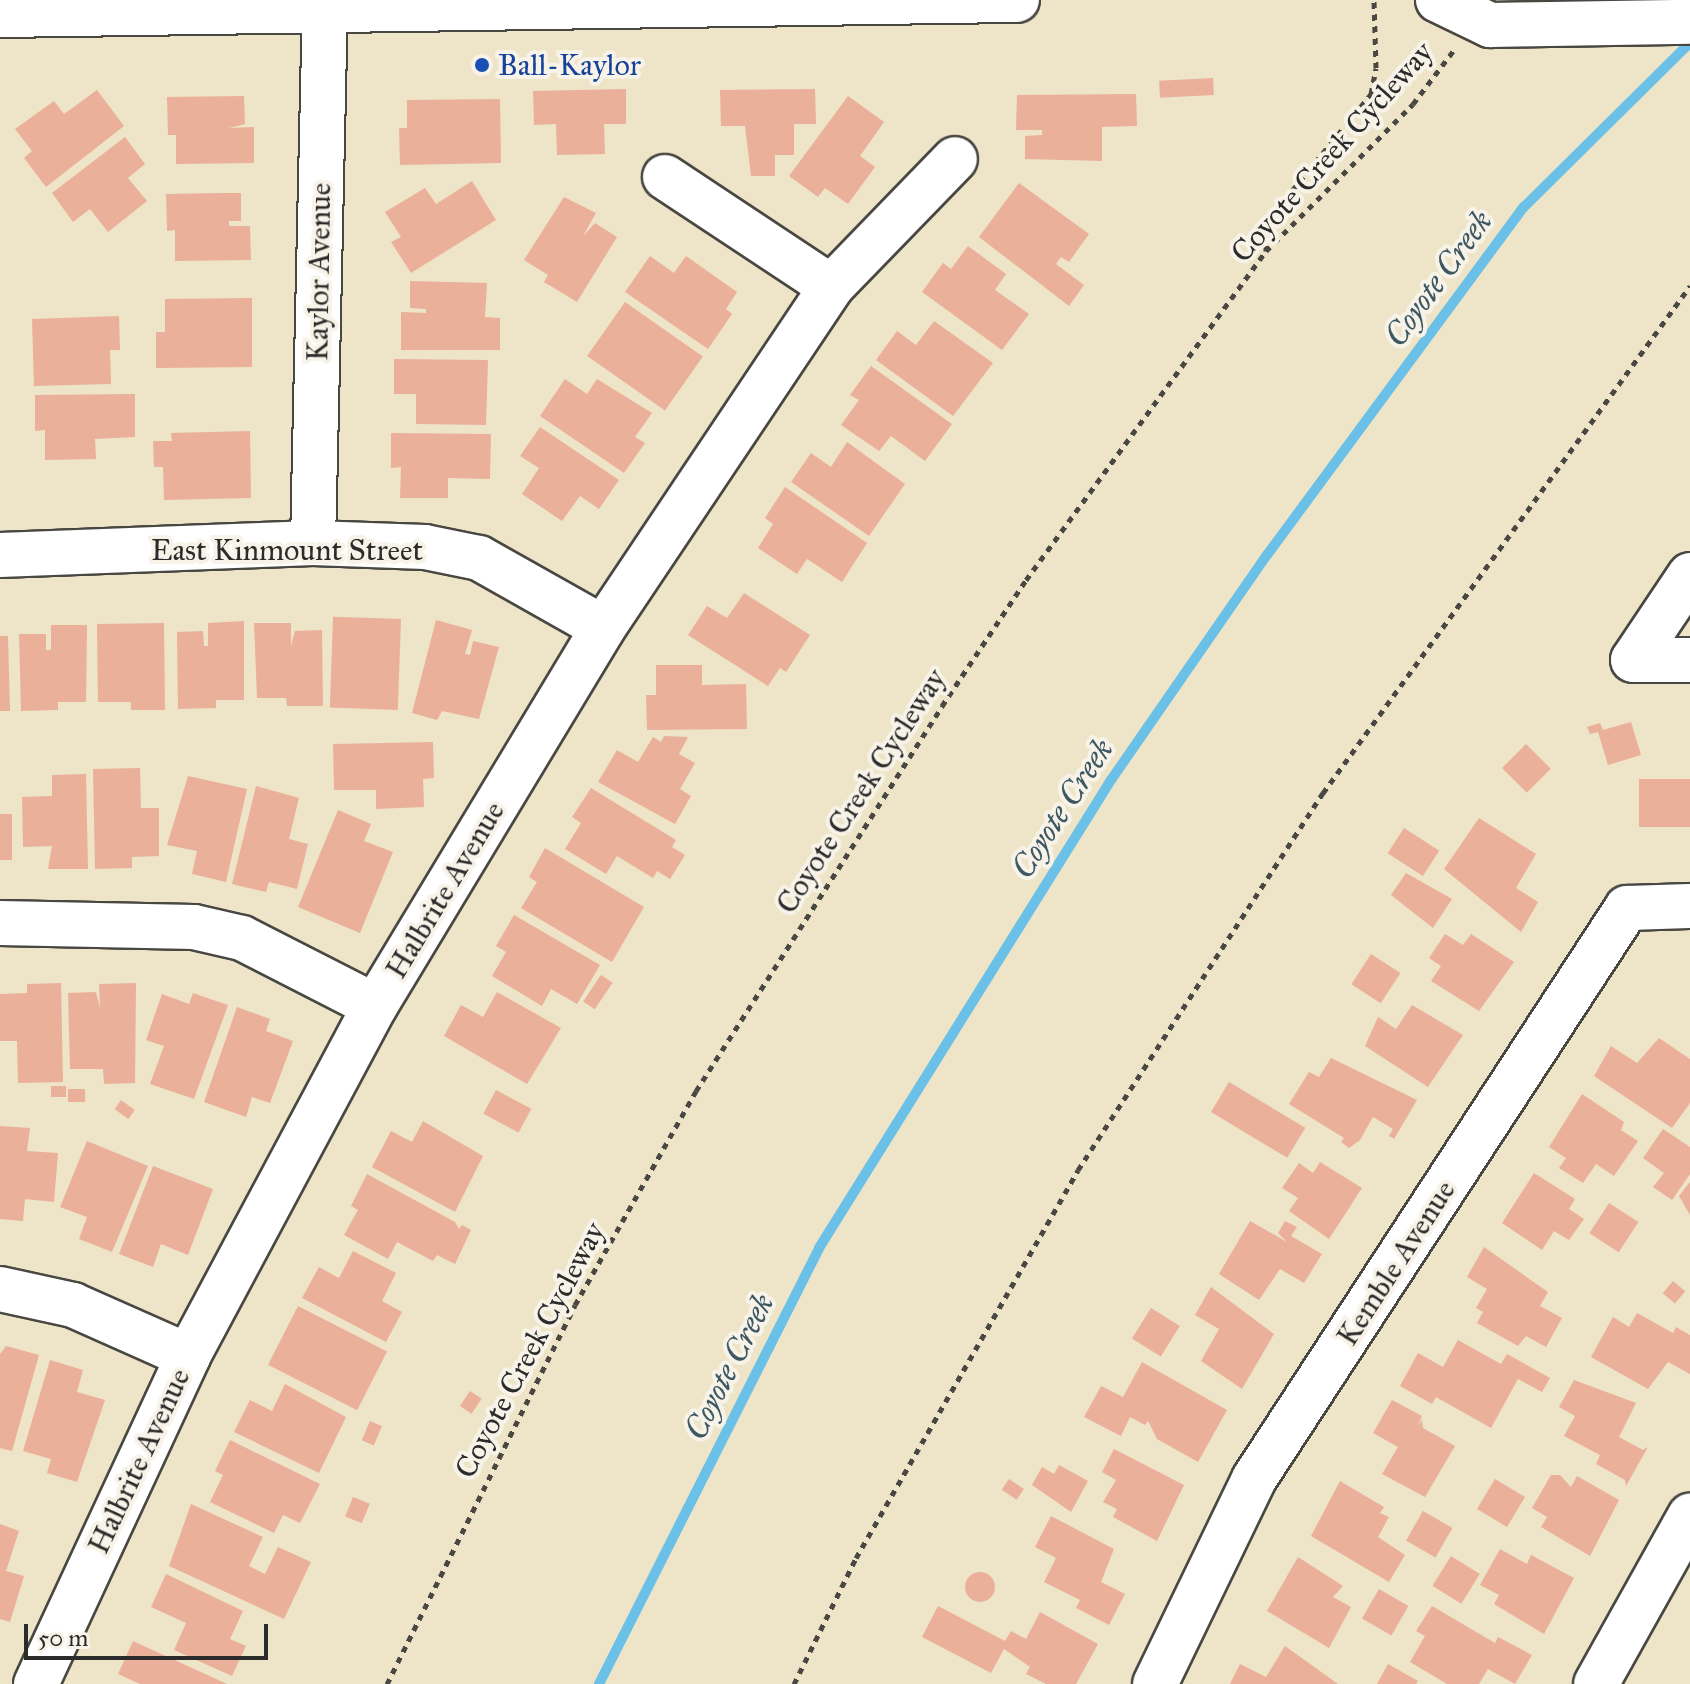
<!DOCTYPE html>
<html>
<head>
<meta charset="utf-8">
<style>
  body { margin:0 }
  #map { position:relative; width:1690px; height:1684px; overflow:hidden; background:#eee4c7; font-family:"IM FELL Great Primer",serif }
  div>[style] { position:absolute }
  .stream>* { height:10px; margin:-5px; padding:0 5px; transform-origin:5px; border-radius:5px; background:#6ac0e7 }
  .building>* { inset:0; background:#eab09a; transform-origin:0 0 }
  .round { border-radius:50% }
  .path>* { height:5px; margin-top:-2.5px; transform-origin:0; background:repeating-linear-gradient(90deg,#484742 0 6px,transparent 0 12px) }
  .roads { filter:drop-shadow(2px 0 #484742) drop-shadow(-2px 0 #484742) drop-shadow(0 2px #484742) drop-shadow(0 -2px #484742) }
  .minor>* { height:44px; margin:-22px; padding:0 22px; transform-origin:22px; border-radius:22px; background:#fff }
  .major>* { height:44px; margin:-22px; padding:0 22px; transform-origin:22px; border-radius:22px; background:#fff }
  .bridges { filter:drop-shadow(2px 0 #484742) drop-shadow(-2px 0 #484742) drop-shadow(0 2px #484742) drop-shadow(0 -2px #484742) }
  .major-bridge>* { height:44px; margin:-22px; padding:0 22px; transform-origin:22px; border-radius:22px; background:#fff }
  .dots>* { width:22px; height:22px; translate:-50% -50%; box-sizing:border-box; border:4px solid #f7f3e8; border-radius:50% }
  span { translate:-50% -50%; white-space:nowrap; text-align:center; line-height:1.15; -webkit-text-stroke:8px #f7f3e8; paint-order:stroke }
  .transit-label { font-size:30px; color:#164399 }
  .left { translate:0 -50%; text-align:left }
  .street-label { font-size:30px; color:#2b2b2b }
  .water-label { font-size:32px; color:#3e5863; font-style:italic }
  .scale { position:absolute; left:24px; top:1624px; width:244px; height:36px; box-sizing:border-box; border:4px solid #2b2b2b; border-top:0; padding-left:10px; font-size:24px; line-height:28px; white-space:nowrap; color:#2b2b2b; -webkit-text-stroke:6px #f7f3e8; paint-order:stroke }
</style>
</head>
<body>
<div id="map">
  <div class="stream">
    <i style="left:599px;top:1684px;width:488px;rotate:-63.2deg"></i>
    <i style="left:819px;top:1248px;width:552px;rotate:-58.04deg"></i>
    <i style="left:1111px;top:780px;width:274px;rotate:-55.3deg"></i>
    <i style="left:1267px;top:555px;width:433px;rotate:-53.6deg"></i>
    <i style="left:1524px;top:207px;width:233px;rotate:-44.7deg"></i>
  </div>
  <div class="building">
    <i style="left:1213px;top:78px;width:17px;height:54px;rotate:87deg"></i>
    <i style="clip-path:polygon(626px 89px,626px 124px,604px 124px,605px 154px,557px 155px,556px 124px,534px 125px,533px 91px)"></i>
    <i style="clip-path:polygon(815px 89px,816px 124px,794px 124px,794px 155px,775px 155px,775px 176px,751px 176px,745px 126px,721px 126px,720px 90px)"></i>
    <i style="clip-path:polygon(97px 90px,124px 126px,46px 187px,24px 158px,32px 151px,15px 129px,54px 101px,64px 114px)"></i>
    <i style="clip-path:polygon(1136px 94px,1137px 126px,1102px 127px,1102px 161px,1025px 159px,1025px 136px,1042px 135px,1042px 130px,1016px 130px,1017px 95px)"></i>
    <i style="clip-path:polygon(244px 96px,245px 124px,229px 128px,254px 127px,254px 163px,176px 164px,176px 135px,168px 135px,167px 97px)"></i>
    <i style="clip-path:polygon(848px 96px,884px 122px,860px 156px,875px 167px,848px 204px,825px 188px,818px 197px,789px 176px)"></i>
    <i style="clip-path:polygon(500px 99px,501px 163px,400px 165px,399px 128px,407px 128px,407px 100px)"></i>
    <i style="clip-path:polygon(125px 137px,145px 164px,128px 178px,147px 201px,108px 232px,90px 209px,73px 222px,52px 193px)"></i>
    <i style="clip-path:polygon(472px 181px,496px 220px,411px 273px,391px 242px,401px 237px,385px 212px,425px 188px,436px 204px)"></i>
    <i style="clip-path:polygon(1019px 183px,1089px 234px,1069px 262px,1061px 257px,1056px 264px,1084px 285px,1069px 306px,979px 237px)"></i>
    <i style="clip-path:polygon(221px 193px,241px 193px,241px 221px,229px 221px,229px 226px,250px 226px,251px 260px,175px 261px,175px 230px,167px 231px,166px 194px)"></i>
    <i style="clip-path:polygon(564px 197px,596px 213px,583px 236px,595px 223px,617px 237px,577px 302px,544px 282px,548px 275px,524px 260px)"></i>
    <i style="clip-path:polygon(968px 246px,1006px 274px,995px 290px,1029px 314px,1002px 350px,922px 292px,943px 263px,951px 269px)"></i>
    <i style="clip-path:polygon(650px 256px,674px 273px,686px 256px,737px 292px,726px 309px,732px 314px,708px 349px,625px 292px)"></i>
    <i style="clip-path:polygon(410px 281px,487px 283px,485px 317px,500px 318px,500px 350px,401px 350px,401px 312px,426px 313px,426px 309px,410px 308px)"></i>
    <i style="clip-path:polygon(252px 298px,252px 367px,156px 368px,156px 332px,165px 332px,165px 299px)"></i>
    <i style="left:625px;top:302px;width:95px;height:66px;rotate:35deg"></i>
    <i style="clip-path:polygon(119px 316px,120px 350px,110px 350px,111px 384px,34px 386px,32px 319px)"></i>
    <i style="clip-path:polygon(934px 321px,993px 363px,953px 416px,876px 360px,897px 331px,916px 345px)"></i>
    <i style="clip-path:polygon(394px 359px,488px 360px,486px 425px,416px 424px,416px 394px,394px 394px)"></i>
    <i style="clip-path:polygon(871px 366px,952px 424px,925px 461px,891px 436px,879px 451px,841px 425px,859px 400px,850px 395px)"></i>
    <i style="clip-path:polygon(565px 379px,587px 394px,597px 379px,652px 413px,635px 437px,645px 443px,624px 473px,540px 416px)"></i>
    <i style="clip-path:polygon(135px 394px,135px 437px,95px 439px,96px 459px,45px 460px,45px 430px,35px 431px,35px 395px)"></i>
    <i style="clip-path:polygon(540px 427px,619px 480px,599px 509px,580px 496px,562px 521px,522px 494px,539px 468px,520px 456px)"></i>
    <i style="clip-path:polygon(250px 431px,251px 498px,164px 500px,163px 467px,154px 467px,153px 441px,172px 441px,171px 433px)"></i>
    <i style="clip-path:polygon(391px 433px,491px 434px,490px 479px,448px 478px,448px 498px,400px 498px,401px 467px,391px 468px)"></i>
    <i style="clip-path:polygon(847px 442px,905px 484px,869px 536px,791px 482px,811px 453px,831px 467px)"></i>
    <i style="clip-path:polygon(785px 487px,867px 543px,842px 582px,807px 559px,797px 574px,758px 548px,773px 524px,765px 518px)"></i>
    <i style="clip-path:polygon(744px 593px,810px 635px,786px 672px,780px 668px,768px 686px,688px 635px,707px 606px,727px 618px)"></i>
    <i style="left:401px;top:619px;width:91px;height:68px;rotate:92deg"></i>
    <i style="clip-path:polygon(436px 620px,472px 630px,465px 654px,470px 655px,473px 641px,499px 647px,479px 719px,442px 711px,437px 720px,412px 713px)"></i>
    <i style="clip-path:polygon(244px 621px,244px 700px,216px 700px,216px 708px,178px 709px,177px 632px,203px 631px,204px 646px,208px 646px,208px 623px)"></i>
    <i style="clip-path:polygon(164px 623px,165px 710px,131px 710px,131px 702px,98px 702px,97px 624px)"></i>
    <i style="clip-path:polygon(254px 623px,291px 623px,291px 646px,295px 631px,322px 630px,323px 706px,287px 706px,286px 698px,257px 698px)"></i>
    <i style="clip-path:polygon(51px 625px,87px 625px,86px 702px,58px 702px,58px 710px,21px 711px,19px 634px,46px 634px,46px 650px,51px 650px)"></i>
    <i style="clip-path:polygon(0 636px,8px 636px,10px 711px,0 711px)"></i>
    <i style="clip-path:polygon(656px 665px,702px 665px,702px 685px,746px 684px,747px 729px,647px 730px,646px 695px,656px 695px)"></i>
    <i style="clip-path:polygon(1631px 722px,1641px 755px,1608px 765px,1598px 732px,1590px 734px,1587px 727px,1600px 723px,1603px 730px)"></i>
    <i style="clip-path:polygon(664px 736px,688px 737px,679px 754px,695px 763px,680px 789px,691px 796px,675px 824px,598px 782px,617px 750px,638px 762px,653px 737px,661px 742px)"></i>
    <i style="clip-path:polygon(433px 742px,434px 778px,423px 779px,424px 807px,376px 809px,376px 790px,334px 790px,333px 744px)"></i>
    <i style="left:1526px;top:744px;width:35px;height:34px;rotate:45deg"></i>
    <i style="clip-path:polygon(140px 768px,141px 808px,159px 808px,159px 856px,132px 857px,132px 868px,95px 869px,93px 769px)"></i>
    <i style="clip-path:polygon(86px 774px,88px 869px,48px 869px,52px 846px,23px 847px,22px 797px,52px 796px,52px 775px)"></i>
    <i style="clip-path:polygon(188px 776px,247px 789px,226px 882px,192px 874px,197px 851px,167px 845px)"></i>
    <i style="left:1690px;top:779px;width:48px;height:51px;rotate:90deg"></i>
    <i style="clip-path:polygon(256px 786px,299px 798px,289px 839px,308px 844px,297px 889px,269px 882px,266px 892px,232px 884px)"></i>
    <i style="clip-path:polygon(591px 788px,676px 840px,672px 847px,685px 855px,670px 879px,657px 871px,653px 878px,617px 856px,606px 874px,565px 849px,581px 823px,572px 817px)"></i>
    <i style="clip-path:polygon(338px 810px,371px 824px,364px 841px,393px 852px,360px 933px,298px 907px)"></i>
    <i style="left:0;top:814px;width:12px;height:46px"></i>
    <i style="clip-path:polygon(1479px 818px,1536px 854px,1516px 888px,1538px 902px,1521px 932px,1444px 869px)"></i>
    <i style="left:1404px;top:828px;width:42px;height:30px;rotate:33deg"></i>
    <i style="clip-path:polygon(545px 848px,644px 907px,612px 962px,521px 908px,537px 882px,529px 877px)"></i>
    <i style="clip-path:polygon(1406px 873px,1452px 899px,1433px 928px,1391px 895px)"></i>
    <i style="clip-path:polygon(514px 915px,600px 965px,577px 1004px,551px 989px,542px 1006px,492px 976px,506px 952px,496px 946px)"></i>
    <i style="clip-path:polygon(1445px 934px,1463px 945px,1471px 934px,1514px 962px,1479px 1011px,1431px 981px,1441px 966px,1429px 958px)"></i>
    <i style="left:1371px;top:954px;width:35px;height:36px;rotate:33deg"></i>
    <i style="left:601px;top:975px;width:14px;height:32px;rotate:34deg"></i>
    <i style="clip-path:polygon(61px 983px,63px 1082px,18px 1083px,17px 1041px,0 1041px,0 994px,27px 993px,27px 984px)"></i>
    <i style="clip-path:polygon(136px 983px,135px 1083px,104px 1084px,103px 1069px,70px 1069px,68px 993px,96px 992px,100px 1008px,99px 984px)"></i>
    <i style="clip-path:polygon(497px 992px,561px 1028px,527px 1084px,444px 1036px,461px 1005px,483px 1017px)"></i>
    <i style="clip-path:polygon(193px 993px,228px 1005px,194px 1099px,150px 1084px,164px 1046px,146px 1040px,162px 994px,189px 1004px)"></i>
    <i style="clip-path:polygon(1412px 1005px,1463px 1035px,1428px 1087px,1365px 1046px,1378px 1017px,1396px 1029px)"></i>
    <i style="clip-path:polygon(237px 1007px,270px 1019px,266px 1031px,293px 1041px,270px 1103px,252px 1097px,246px 1117px,204px 1102px)"></i>
    <i style="clip-path:polygon(1659px 1038px,1690px 1059px,1690px 1103px,1672px 1128px,1594px 1076px,1611px 1046px,1637px 1063px)"></i>
    <i style="clip-path:polygon(1331px 1058px,1417px 1100px,1394px 1139px,1389px 1136px,1393px 1129px,1373px 1117px,1360px 1140px,1349px 1148px,1341px 1142px,1344px 1138px,1289px 1104px,1309px 1072px,1319px 1077px)"></i>
    <i style="left:1229px;top:1082px;width:89px;height:35px;rotate:31deg"></i>
    <i style="left:51px;top:1086px;width:15px;height:11px"></i>
    <i style="left:68px;top:1089px;width:17px;height:13px"></i>
    <i style="left:496px;top:1090px;width:40px;height:27px;rotate:28deg"></i>
    <i style="clip-path:polygon(1582px 1094px,1624px 1122px,1621px 1130px,1638px 1141px,1614px 1176px,1596px 1164px,1583px 1183px,1559px 1168px,1566px 1158px,1549px 1147px)"></i>
    <i style="left:121px;top:1100px;width:17px;height:11px;rotate:36deg"></i>
    <i style="clip-path:polygon(423px 1121px,483px 1156px,455px 1212px,372px 1167px,391px 1131px,412px 1142px)"></i>
    <i style="clip-path:polygon(0 1126px,30px 1128px,27px 1151px,58px 1153px,54px 1202px,25px 1199px,23px 1221px,0 1219px)"></i>
    <i style="clip-path:polygon(1663px 1129px,1690px 1147px,1690px 1174px,1672px 1200px,1653px 1187px,1664px 1173px,1643px 1158px)"></i>
    <i style="clip-path:polygon(87px 1141px,148px 1166px,112px 1252px,79px 1239px,87px 1217px,60px 1207px)"></i>
    <i style="clip-path:polygon(1320px 1162px,1362px 1188px,1329px 1239px,1289px 1211px,1298px 1198px,1282px 1188px,1299px 1163px,1313px 1173px)"></i>
    <i style="clip-path:polygon(153px 1166px,213px 1189px,188px 1255px,161px 1244px,153px 1267px,119px 1254px)"></i>
    <i style="clip-path:polygon(1534px 1173px,1575px 1199px,1569px 1209px,1584px 1219px,1569px 1240px,1554px 1231px,1542px 1250px,1502px 1223px)"></i>
    <i style="clip-path:polygon(367px 1174px,455px 1222px,459px 1229px,462px 1225px,471px 1230px,455px 1264px,437px 1255px,433px 1261px,397px 1242px,388px 1259px,344px 1235px,358px 1210px,351px 1206px)"></i>
    <i style="clip-path:polygon(1690px 1182px,1690px 1215px,1679px 1196px)"></i>
    <i style="left:1609px;top:1203px;width:35px;height:36px;rotate:33deg"></i>
    <i style="clip-path:polygon(1250px 1221px,1287px 1242px,1278px 1233px,1285px 1221px,1297px 1227px,1291px 1236px,1322px 1254px,1304px 1283px,1280px 1269px,1259px 1300px,1219px 1274px)"></i>
    <i style="clip-path:polygon(1484px 1247px,1548px 1292px,1540px 1306px,1562px 1318px,1546px 1347px,1526px 1336px,1518px 1346px,1477px 1323px,1483px 1312px,1476px 1308px,1487px 1289px,1467px 1277px)"></i>
    <i style="clip-path:polygon(353px 1251px,396px 1273px,382px 1301px,402px 1312px,386px 1342px,302px 1298px,319px 1267px,339px 1278px)"></i>
    <i style="left:1673px;top:1281px;width:16px;height:16px;rotate:40deg"></i>
    <i style="clip-path:polygon(1211px 1287px,1274px 1334px,1242px 1389px,1201px 1361px,1219px 1329px,1195px 1315px)"></i>
    <i style="left:298px;top:1306px;width:100px;height:66px;rotate:27deg"></i>
    <i style="left:1151px;top:1308px;width:34px;height:36px;rotate:32deg"></i>
    <i style="clip-path:polygon(1637px 1313px,1673px 1333px,1676px 1327px,1690px 1335px,1690px 1374px,1668px 1362px,1648px 1389px,1591px 1357px,1613px 1317px,1629px 1327px)"></i>
    <i style="clip-path:polygon(1458px 1340px,1501px 1364px,1507px 1354px,1550px 1378px,1542px 1392px,1518px 1379px,1491px 1428px,1436px 1397px,1432px 1404px,1400px 1386px,1418px 1353px,1443px 1367px)"></i>
    <i style="clip-path:polygon(6px 1346px,39px 1355px,12px 1451px,0 1448px,0 1354px)"></i>
    <i style="clip-path:polygon(50px 1360px,83px 1370px,77px 1392px,105px 1400px,77px 1482px,47px 1473px,51px 1459px,23px 1451px)"></i>
    <i style="clip-path:polygon(1142px 1362px,1227px 1410px,1198px 1462px,1157px 1439px,1148px 1421px,1145px 1425px,1130px 1417px,1121px 1436px,1084px 1417px,1101px 1386px,1123px 1397px)"></i>
    <i style="clip-path:polygon(1574px 1380px,1636px 1403px,1619px 1437px,1643px 1450px,1648px 1447px,1626px 1486px,1625px 1480px,1596px 1464px,1600px 1455px,1564px 1436px,1575px 1416px,1559px 1407px)"></i>
    <i style="clip-path:polygon(285px 1384px,346px 1417px,319px 1473px,234px 1432px,250px 1400px,272px 1411px)"></i>
    <i style="left:470px;top:1391px;width:14px;height:18px;rotate:34deg"></i>
    <i style="clip-path:polygon(1392px 1400px,1422px 1416px,1418px 1426px,1422px 1420px,1423px 1428px,1455px 1446px,1425px 1497px,1382px 1474px,1398px 1447px,1373px 1433px)"></i>
    <i style="left:370px;top:1421px;width:13px;height:21px;rotate:23deg"></i>
    <i style="clip-path:polygon(230px 1440px,320px 1484px,300px 1523px,283px 1515px,274px 1533px,210px 1502px,223px 1475px,215px 1471px)"></i>
    <i style="clip-path:polygon(1114px 1449px,1184px 1485px,1157px 1541px,1113px 1517px,1117px 1509px,1103px 1502px,1116px 1480px,1102px 1472px)"></i>
    <i style="clip-path:polygon(1059px 1465px,1088px 1481px,1071px 1512px,1032px 1485px,1042px 1467px,1054px 1474px)"></i>
    <i style="clip-path:polygon(1551px 1475px,1560px 1475px,1571px 1487px,1577px 1476px,1619px 1500px,1590px 1556px,1541px 1527px,1547px 1517px,1532px 1508px)"></i>
    <i style="left:1009px;top:1479px;width:18px;height:13px;rotate:34deg"></i>
    <i style="left:1495px;top:1479px;width:35px;height:35px;rotate:31deg"></i>
    <i style="clip-path:polygon(1340px 1481px,1384px 1507px,1380px 1513px,1389px 1517px,1378px 1537px,1405px 1555px,1389px 1582px,1311px 1536px)"></i>
    <i style="left:353px;top:1497px;width:18px;height:21px;rotate:22deg"></i>
    <i style="clip-path:polygon(191px 1504px,263px 1537px,249px 1566px,265px 1574px,278px 1547px,311px 1562px,284px 1619px,169px 1566px)"></i>
    <i style="left:1423px;top:1511px;width:34px;height:34px;rotate:30deg"></i>
    <i style="clip-path:polygon(1051px 1516px,1114px 1549px,1101px 1582px,1125px 1594px,1109px 1625px,1076px 1608px,1080px 1600px,1044px 1582px,1056px 1558px,1035px 1547px)"></i>
    <i style="clip-path:polygon(0 1524px,19px 1531px,6px 1571px,24px 1576px,10px 1622px,0 1619px)"></i>
    <i style="clip-path:polygon(1500px 1549px,1527px 1564px,1531px 1555px,1574px 1578px,1544px 1634px,1494px 1604px,1499px 1595px,1480px 1585px)"></i>
    <i style="left:1451px;top:1556px;width:34px;height:35px;rotate:32deg"></i>
    <i style="clip-path:polygon(1298px 1557px,1343px 1586px,1333px 1597px,1351px 1607px,1329px 1648px,1267px 1611px)"></i>
    <i class="round" style="left:965px;top:1572px;width:30px;height:30px"></i>
    <i style="clip-path:polygon(166px 1574px,243px 1611px,230px 1639px,246px 1646px,232px 1676px,174px 1650px,186px 1623px,151px 1607px)"></i>
    <i style="left:1379px;top:1589px;width:34px;height:34px;rotate:30deg"></i>
    <i style="clip-path:polygon(938px 1606px,1005px 1641px,1011px 1631px,1026px 1639px,1040px 1612px,1098px 1644px,1076px 1684px,1046px 1684px,1026px 1674px,1030px 1667px,1004px 1649px,991px 1673px,922px 1637px)"></i>
    <i style="clip-path:polygon(1432px 1606px,1495px 1643px,1498px 1637px,1532px 1655px,1515px 1684px,1488px 1669px,1479px 1684px,1447px 1684px,1410px 1662px,1425px 1636px,1416px 1631px)"></i>
    <i style="clip-path:polygon(133px 1641px,227px 1684px,140px 1684px,118px 1674px)"></i>
    <i style="clip-path:polygon(1285px 1646px,1338px 1684px,1230px 1684px,1240px 1664px,1266px 1677px)"></i>
    <i style="clip-path:polygon(1388px 1664px,1418px 1681px,1416px 1684px,1377px 1684px)"></i>
  </div>
  <div class="path">
    <i style="left:1266px;top:251px;width:24px;rotate:-90deg"></i>
    <i style="left:1266px;top:227px;width:21px;rotate:-59deg"></i>
    <i style="left:1277px;top:209px;width:149px;rotate:-50.7deg"></i>
    <i style="left:1371px;top:94px;width:26px;rotate:-79deg"></i>
    <i style="left:1376px;top:68px;width:68px;rotate:-91.7deg"></i>
    <i style="left:387px;top:1684px;width:423px;rotate:-63.6deg"></i>
    <i style="left:575px;top:1305px;width:246px;rotate:-60.5deg"></i>
    <i style="left:696px;top:1091px;width:457px;rotate:-57.4deg"></i>
    <i style="left:942px;top:706px;width:151px;rotate:-56.3deg"></i>
    <i style="left:1026px;top:580px;width:407px;rotate:-53.9deg"></i>
    <i style="left:1266px;top:251px;width:208px;rotate:-45deg"></i>
    <i style="left:1413px;top:104px;width:68px;rotate:-52.8deg"></i>
    <i style="left:794px;top:1684px;width:140px;rotate:-63.8deg"></i>
    <i style="left:856px;top:1558px;width:447px;rotate:-60.2deg"></i>
    <i style="left:1078px;top:1170px;width:450px;rotate:-57deg"></i>
    <i style="left:1323px;top:793px;width:626px;rotate:-54.1deg"></i>
  </div>
  <div class="roads">
    <div class="minor">
      <i style="left:665px;top:177px;width:199px;rotate:33.5deg"></i>
      <i style="left:313px;top:543px;width:543px;rotate:-88.73deg"></i>
      <i style="left:0;top:555px;width:313px;rotate:-2.2deg"></i>
      <i style="left:313px;top:543px;width:112px;rotate:2deg"></i>
      <i style="left:425px;top:547px;width:55px;rotate:11.5deg"></i>
      <i style="left:479px;top:558px;width:142px;rotate:29.4deg"></i>
      <i style="left:1690px;top:575px;width:102px;rotate:123.8deg"></i>
      <i style="left:1633px;top:660px;width:57px"></i>
      <i style="left:0;top:923px;width:194px;rotate:1.2deg"></i>
      <i style="left:194px;top:927px;width:49px;rotate:12.9deg"></i>
      <i style="left:242px;top:938px;width:149px;rotate:27.1deg"></i>
      <i style="left:0;top:1289px;width:75px;rotate:12.4deg"></i>
      <i style="left:73px;top:1305px;width:126px;rotate:23.9deg"></i>
      <i style="left:36px;top:1684px;width:362px;rotate:-65.1deg"></i>
      <i style="left:188px;top:1356px;width:397px;rotate:-61.9deg"></i>
      <i style="left:375px;top:1006px;width:441px;rotate:-58.9deg"></i>
      <i style="left:603px;top:628px;width:410px;rotate:-56.2deg"></i>
      <i style="left:831px;top:287px;width:178px;rotate:-45.9deg"></i>
      <i style="left:1155px;top:1684px;width:228px;rotate:-64.2deg"></i>
      <i style="left:1254px;top:1479px;width:682px;rotate:-56.85deg"></i>
      <i style="left:1627px;top:908px;width:63px;rotate:-1.8deg"></i>
      <i style="left:1596px;top:1684px;width:193px;rotate:-60.8deg"></i>
    </div>
    <div class="major">
      <i style="left:0;top:15px;width:1017px;rotate:-0.85deg"></i>
    </div>
  </div>
  <div class="bridges">
    <div class="major-bridge">
      <i style="left:1438px;top:0;width:58px;rotate:25.7deg"></i>
      <i style="left:1490px;top:25px;width:200px;rotate:-0.9deg"></i>
    </div>
  </div>
  <div class="dots">
    <i style="left:482px;top:65px;background:#1a4fb4"></i>
  </div>
  <div class="transit-label">
    <span class="left" style="left:498px;top:65px">Ball-Kaylor</span>
  </div>
  <div class="street-label">
    <span style="left:1332px;top:152px;rotate:-48deg">Coyote Creek Cycleway</span>
    <span style="left:319px;top:272px;rotate:-89deg">Kaylor Avenue</span>
    <span style="left:287px;top:550px">East Kinmount Street</span>
    <span style="left:861px;top:791px;rotate:-57deg">Coyote Creek Cycleway</span>
    <span style="left:445px;top:890px;rotate:-59deg">Halbrite Avenue</span>
    <span style="left:1396px;top:1263px;rotate:-57deg">Kemble Avenue</span>
    <span style="left:530px;top:1350px;rotate:-62deg">Coyote Creek Cycleway</span>
    <span style="left:139px;top:1461px;rotate:-65deg">Halbrite Avenue</span>
  </div>
  <div class="water-label">
    <span style="left:1439px;top:279px;rotate:-54deg">Coyote Creek</span>
    <span style="left:1063px;top:809px;rotate:-57deg">Coyote Creek</span>
    <span style="left:730px;top:1367px;rotate:-63deg">Coyote Creek</span>
  </div>
  <div class="scale">50 m</div>
</div>
</body>
</html>
